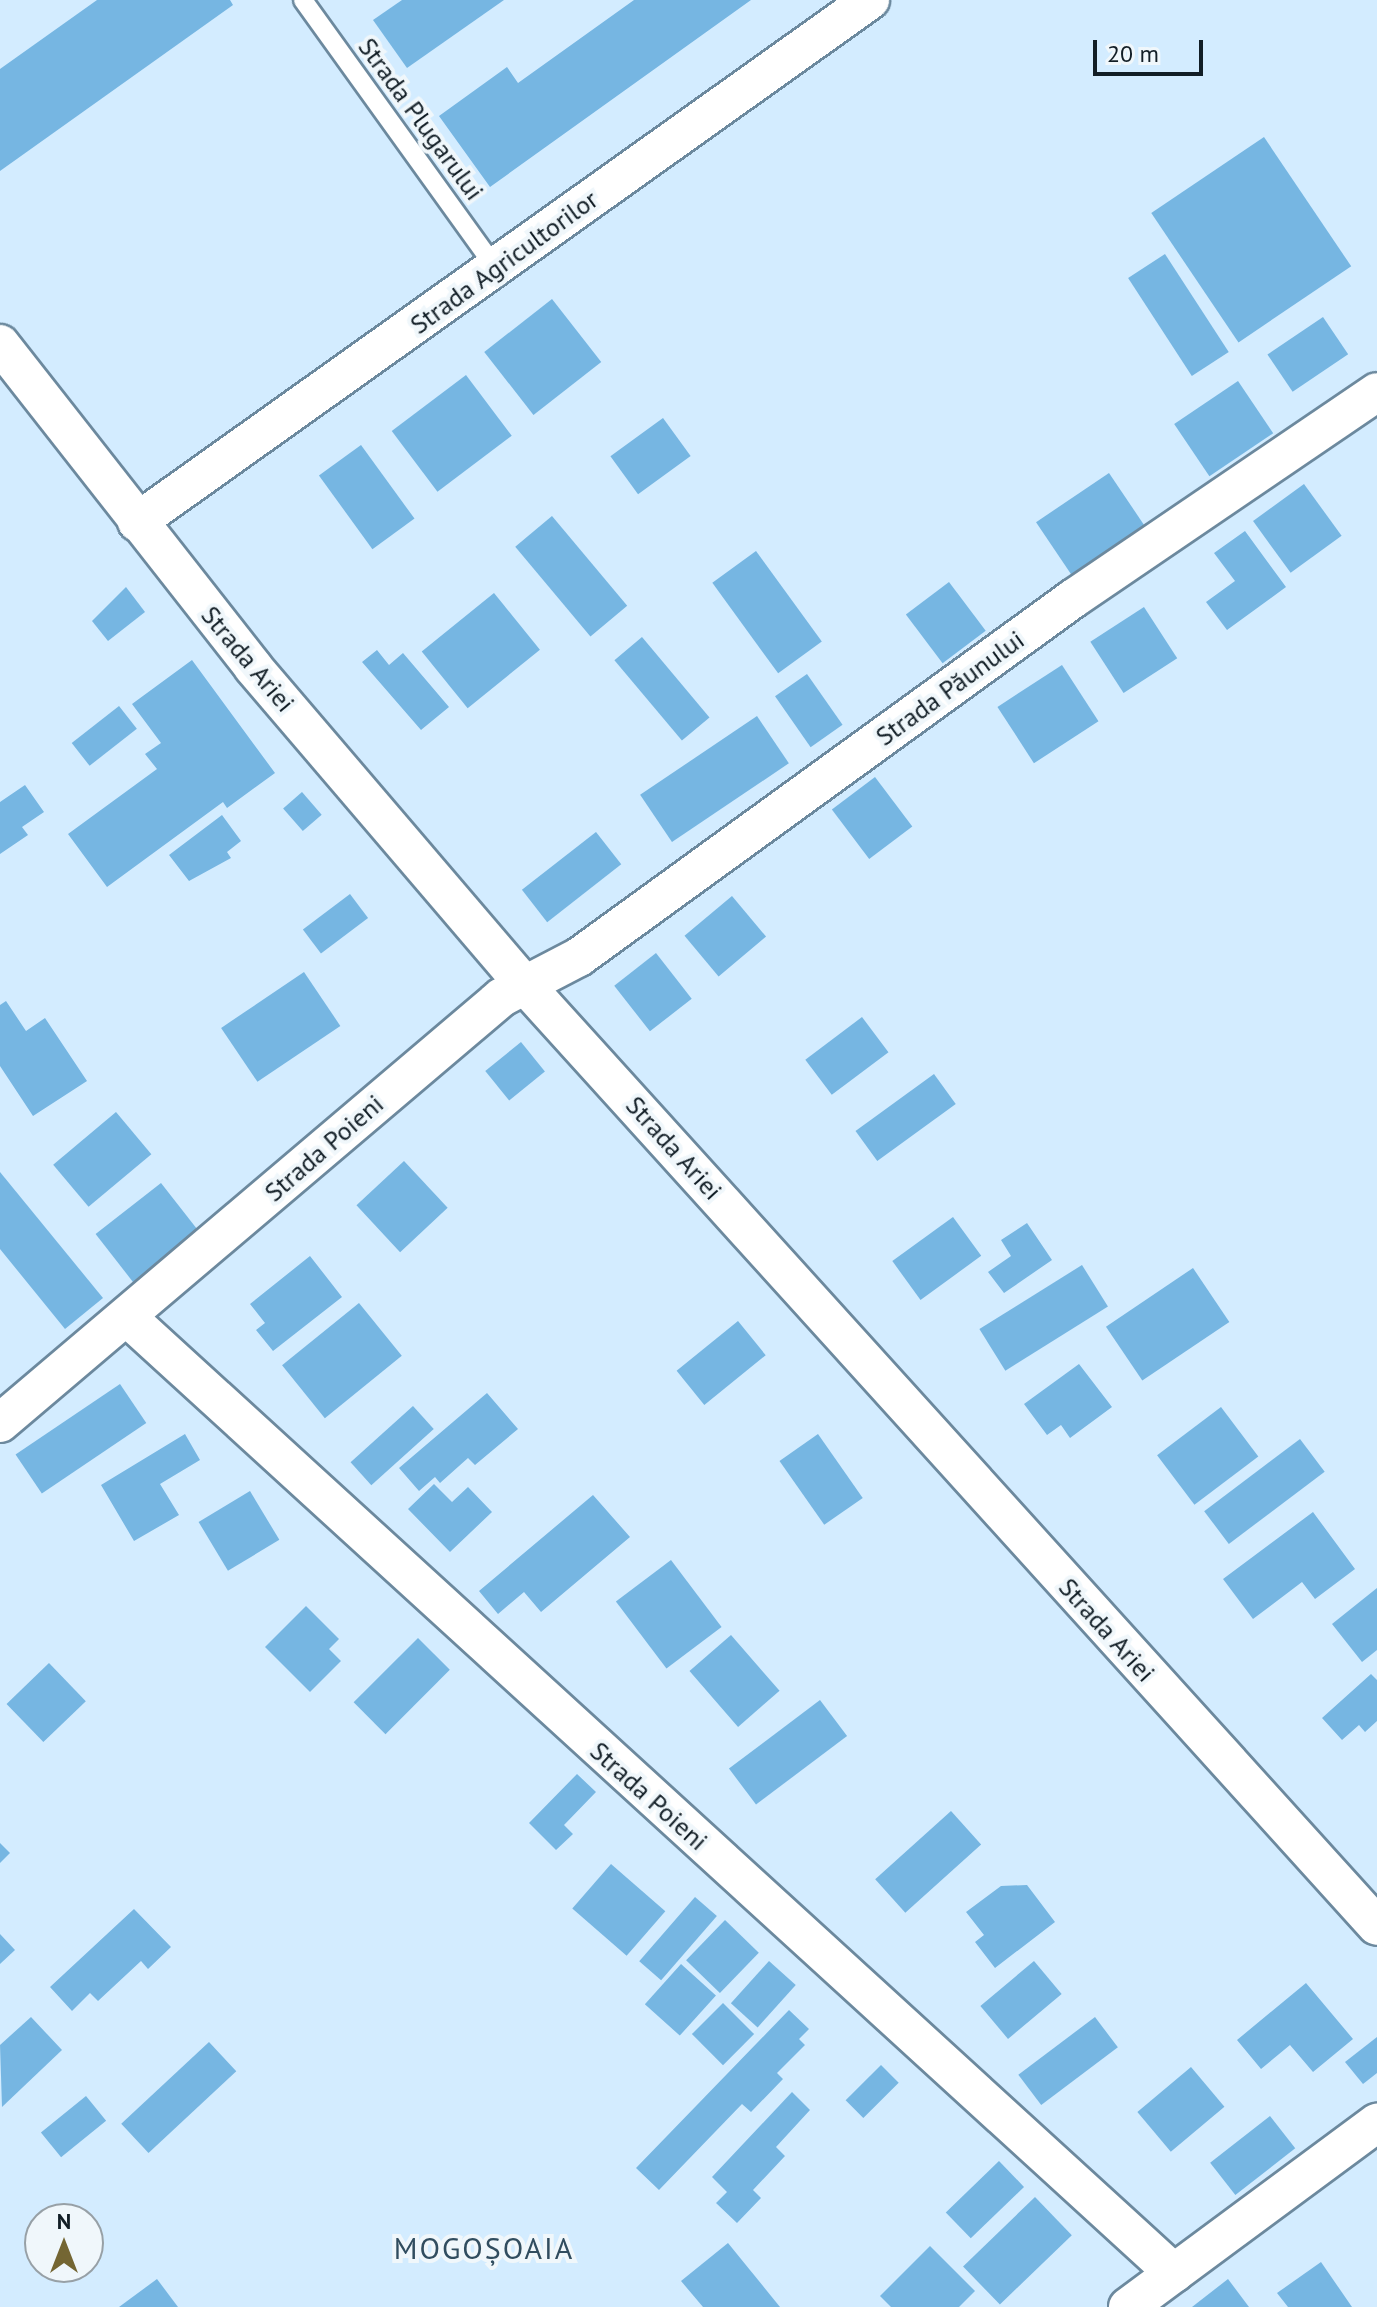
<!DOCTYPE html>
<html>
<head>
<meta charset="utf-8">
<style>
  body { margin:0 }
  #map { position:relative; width:1377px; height:2307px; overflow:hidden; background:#d3ecff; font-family:"PT Sans",sans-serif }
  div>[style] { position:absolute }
  .building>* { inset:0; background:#76b6e2; transform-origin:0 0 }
  .roads { filter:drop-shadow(2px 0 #6c899e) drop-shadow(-2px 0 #6c899e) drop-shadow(0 2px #6c899e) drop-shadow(0 -2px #6c899e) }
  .lane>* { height:18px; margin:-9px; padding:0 9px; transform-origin:9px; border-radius:9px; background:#fff }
  .street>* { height:38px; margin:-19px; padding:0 19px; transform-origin:19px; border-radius:19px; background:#fff }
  span { translate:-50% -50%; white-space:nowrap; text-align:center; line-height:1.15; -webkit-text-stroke:8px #f0f7fb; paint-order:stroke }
  .street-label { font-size:26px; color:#121e26 }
  .quarter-label { font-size:30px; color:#314d5f; letter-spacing:2px }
  .north { position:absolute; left:24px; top:2203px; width:80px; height:80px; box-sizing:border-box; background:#f0f7fb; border:2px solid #97a0a6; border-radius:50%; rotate:0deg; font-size:22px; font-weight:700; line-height:32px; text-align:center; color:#121e26 }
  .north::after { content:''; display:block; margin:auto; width:28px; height:36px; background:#746633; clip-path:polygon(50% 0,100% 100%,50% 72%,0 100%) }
  .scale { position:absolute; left:1093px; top:40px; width:110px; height:36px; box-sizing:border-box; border:4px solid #121e26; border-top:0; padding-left:10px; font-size:24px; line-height:28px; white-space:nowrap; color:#121e26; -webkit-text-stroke:6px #f0f7fb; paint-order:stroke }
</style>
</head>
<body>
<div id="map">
  <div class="building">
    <i style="clip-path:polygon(97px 0,230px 0,233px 5px,0 171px,0 69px)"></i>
    <i style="clip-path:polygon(402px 0,504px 0,407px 68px,373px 20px)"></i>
    <i style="clip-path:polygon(634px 0,751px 0,490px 187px,439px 116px,507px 67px,518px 83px)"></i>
    <i style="left:1264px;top:137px;width:156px;height:136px;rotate:56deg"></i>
    <i style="left:1165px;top:254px;width:117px;height:44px;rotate:57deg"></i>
    <i style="left:552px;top:299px;width:80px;height:86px;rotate:52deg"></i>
    <i style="left:1323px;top:317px;width:45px;height:67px;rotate:56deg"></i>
    <i style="left:466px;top:375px;width:76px;height:93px;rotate:53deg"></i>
    <i style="left:1238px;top:381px;width:63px;height:77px;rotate:56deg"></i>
    <i style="left:663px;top:418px;width:47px;height:65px;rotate:54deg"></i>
    <i style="left:361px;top:445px;width:91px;height:52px;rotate:54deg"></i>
    <i style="left:1109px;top:473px;width:63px;height:88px;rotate:56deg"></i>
    <i style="left:1304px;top:484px;width:64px;height:63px;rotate:54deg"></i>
    <i style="left:552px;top:516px;width:117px;height:48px;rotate:50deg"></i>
    <i style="clip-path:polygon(1245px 531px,1286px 587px,1227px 630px,1206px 602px,1235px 581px,1214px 553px)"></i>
    <i style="left:756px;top:551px;width:112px;height:54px;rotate:54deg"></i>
    <i style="left:949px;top:582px;width:61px;height:54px;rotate:53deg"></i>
    <i style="clip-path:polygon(126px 587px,145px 612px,108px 641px,92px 621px)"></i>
    <i style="left:494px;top:593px;width:73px;height:93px;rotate:51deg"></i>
    <i style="left:1144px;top:607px;width:61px;height:64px;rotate:57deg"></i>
    <i style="left:642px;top:637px;width:105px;height:36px;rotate:50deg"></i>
    <i style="clip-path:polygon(377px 650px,389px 665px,403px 653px,449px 707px,421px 730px,362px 662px)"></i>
    <i style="clip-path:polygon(192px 660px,275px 773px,227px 808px,223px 802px,107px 887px,68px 834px,157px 769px,145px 754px,161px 743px,132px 704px)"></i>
    <i style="left:1062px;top:665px;width:67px;height:77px;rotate:57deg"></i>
    <i style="left:807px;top:674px;width:62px;height:39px;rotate:55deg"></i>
    <i style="left:119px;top:706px;width:29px;height:60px;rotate:52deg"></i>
    <i style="left:757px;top:716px;width:57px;height:141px;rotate:56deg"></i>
    <i style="left:875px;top:777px;width:62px;height:54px;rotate:53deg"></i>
    <i style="clip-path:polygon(25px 785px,44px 812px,22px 827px,28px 835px,0 854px,0 802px)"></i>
    <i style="left:302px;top:792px;width:30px;height:25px;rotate:49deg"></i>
    <i style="clip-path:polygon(222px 815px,241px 841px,227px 852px,231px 858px,189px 881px,169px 855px)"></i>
    <i style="left:596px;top:832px;width:41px;height:94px;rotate:52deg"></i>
    <i style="left:350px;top:894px;width:30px;height:59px;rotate:53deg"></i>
    <i style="left:732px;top:896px;width:53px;height:62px;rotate:50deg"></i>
    <i style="left:656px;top:953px;width:58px;height:53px;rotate:52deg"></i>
    <i style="left:304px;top:972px;width:65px;height:100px;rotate:56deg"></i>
    <i style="clip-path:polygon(6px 1001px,26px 1031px,45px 1018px,87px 1081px,33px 1116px,0 1066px,0 1005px)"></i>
    <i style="left:862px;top:1017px;width:44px;height:71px;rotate:53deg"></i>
    <i style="left:521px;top:1042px;width:38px;height:46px;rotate:51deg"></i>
    <i style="left:934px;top:1074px;width:37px;height:97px;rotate:54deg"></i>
    <i style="left:116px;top:1112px;width:55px;height:82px;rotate:50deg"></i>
    <i style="left:404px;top:1161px;width:64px;height:65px;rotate:47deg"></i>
    <i style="clip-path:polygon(0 1172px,103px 1298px,65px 1329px,0 1249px)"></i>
    <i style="left:161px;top:1183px;width:62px;height:83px;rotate:52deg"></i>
    <i style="left:953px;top:1217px;width:48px;height:75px;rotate:54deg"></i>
    <i style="clip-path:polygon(1027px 1223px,1052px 1260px,1004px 1293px,988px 1272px,1011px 1256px,1001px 1240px)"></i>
    <i style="clip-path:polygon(310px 1256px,342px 1297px,273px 1351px,256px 1330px,265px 1323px,250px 1304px)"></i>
    <i style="left:1082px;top:1265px;width:49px;height:121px;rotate:58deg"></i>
    <i style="left:1193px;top:1268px;width:65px;height:105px;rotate:56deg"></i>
    <i style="left:359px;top:1303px;width:68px;height:99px;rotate:51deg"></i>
    <i style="left:738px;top:1321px;width:44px;height:79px;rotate:51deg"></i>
    <i style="clip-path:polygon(1079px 1364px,1112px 1407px,1070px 1438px,1061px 1425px,1047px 1435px,1024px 1404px)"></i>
    <i style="left:120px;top:1384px;width:47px;height:126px;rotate:56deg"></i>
    <i style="clip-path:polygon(487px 1393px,518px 1429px,475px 1465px,468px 1458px,440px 1483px,435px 1477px,419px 1491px,399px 1468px)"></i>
    <i style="left:413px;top:1406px;width:31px;height:84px;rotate:48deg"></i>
    <i style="left:1221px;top:1407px;width:62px;height:80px;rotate:53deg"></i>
    <i style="clip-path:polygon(185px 1434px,200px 1460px,160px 1484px,179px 1515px,134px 1541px,101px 1485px)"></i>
    <i style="left:818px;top:1434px;width:78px;height:47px;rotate:55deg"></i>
    <i style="left:1300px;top:1439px;width:41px;height:120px;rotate:53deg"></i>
    <i style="clip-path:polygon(434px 1484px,452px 1502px,468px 1487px,492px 1512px,450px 1552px,408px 1509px)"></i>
    <i style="left:250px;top:1491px;width:57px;height:60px;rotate:59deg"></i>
    <i style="clip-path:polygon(593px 1495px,630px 1537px,541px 1612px,524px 1592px,498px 1614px,479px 1591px)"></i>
    <i style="clip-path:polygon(1313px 1512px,1355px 1569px,1315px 1599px,1302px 1582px,1253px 1619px,1223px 1579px)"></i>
    <i style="left:671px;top:1560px;width:84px;height:69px;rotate:53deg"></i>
    <i style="clip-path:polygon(1377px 1588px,1377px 1650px,1362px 1662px,1332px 1624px)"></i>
    <i style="clip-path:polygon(306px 1606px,339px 1639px,329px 1649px,341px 1661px,310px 1692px,265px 1647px)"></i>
    <i style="left:731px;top:1635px;width:74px;height:55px;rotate:49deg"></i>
    <i style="left:418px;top:1638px;width:45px;height:91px;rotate:45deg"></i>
    <i style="left:49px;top:1663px;width:53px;height:59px;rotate:46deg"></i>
    <i style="clip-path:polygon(1371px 1674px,1377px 1680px,1377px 1721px,1365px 1732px,1359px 1725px,1342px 1740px,1322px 1718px)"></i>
    <i style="left:820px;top:1700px;width:45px;height:114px;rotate:53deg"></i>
    <i style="clip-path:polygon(577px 1774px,596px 1792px,564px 1825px,573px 1834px,556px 1850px,529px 1823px)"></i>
    <i style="left:951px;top:1811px;width:45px;height:102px;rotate:48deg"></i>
    <i style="clip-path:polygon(0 1843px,10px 1853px,0 1863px)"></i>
    <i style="left:611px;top:1864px;width:72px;height:59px;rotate:41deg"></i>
    <i style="clip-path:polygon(1027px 1885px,1055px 1922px,995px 1968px,975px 1942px,984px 1935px,966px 1912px,1001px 1886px)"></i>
    <i style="left:695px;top:1897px;width:29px;height:85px;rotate:41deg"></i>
    <i style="clip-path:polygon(134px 1909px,171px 1947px,148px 1969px,141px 1961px,98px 2001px,90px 1993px,72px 2011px,50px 1987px)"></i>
    <i style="left:725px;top:1920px;width:47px;height:56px;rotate:44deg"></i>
    <i style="clip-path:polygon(0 1934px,15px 1950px,0 1964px)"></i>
    <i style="left:769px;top:1961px;width:36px;height:57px;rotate:42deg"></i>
    <i style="left:1034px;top:1961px;width:43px;height:70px;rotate:50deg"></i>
    <i style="left:681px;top:1964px;width:47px;height:54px;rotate:42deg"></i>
    <i style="clip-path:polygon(1306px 1983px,1353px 2039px,1313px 2072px,1290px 2045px,1261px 2069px,1237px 2040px)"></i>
    <i style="left:723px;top:2003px;width:44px;height:44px;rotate:45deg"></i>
    <i style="clip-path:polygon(789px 2010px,809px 2029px,799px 2039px,805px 2045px,777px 2073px,783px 2079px,751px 2112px,742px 2104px,659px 2190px,636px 2168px)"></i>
    <i style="clip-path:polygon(31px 2017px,62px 2050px,2px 2107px,0 2045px)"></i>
    <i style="left:1095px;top:2017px;width:38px;height:96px;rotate:53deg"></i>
    <i style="clip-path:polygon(1377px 2037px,1377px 2073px,1363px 2084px,1345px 2062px)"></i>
    <i style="left:209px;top:2042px;width:40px;height:120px;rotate:47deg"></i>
    <i style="left:881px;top:2065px;width:25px;height:50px;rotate:45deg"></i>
    <i style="left:1191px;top:2067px;width:52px;height:70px;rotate:50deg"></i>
    <i style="clip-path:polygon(792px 2092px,810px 2110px,776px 2147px,785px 2156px,753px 2190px,761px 2198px,737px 2223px,716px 2203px,727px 2192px,712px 2177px)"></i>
    <i style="left:86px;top:2096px;width:32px;height:58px;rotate:51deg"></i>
    <i style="left:1270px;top:2116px;width:41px;height:76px;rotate:52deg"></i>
    <i style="left:999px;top:2161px;width:36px;height:74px;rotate:46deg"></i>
    <i style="left:1035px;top:2197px;width:53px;height:100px;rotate:46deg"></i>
    <i style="clip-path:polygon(728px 2243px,780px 2307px,703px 2307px,681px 2281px)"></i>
    <i style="clip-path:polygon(930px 2246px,975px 2291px,959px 2307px,891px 2307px,880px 2296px)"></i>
    <i style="clip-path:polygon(1321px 2262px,1352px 2307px,1288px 2307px,1277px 2293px)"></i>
    <i style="clip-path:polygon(157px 2279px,178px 2307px,119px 2307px)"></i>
    <i style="clip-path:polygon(1228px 2279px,1249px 2307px,1192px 2307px)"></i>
  </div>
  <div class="roads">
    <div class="lane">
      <i style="left:303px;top:0;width:331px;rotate:54.3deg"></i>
    </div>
    <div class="street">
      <i style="left:0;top:344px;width:410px;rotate:51.9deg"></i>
      <i style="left:253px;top:667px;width:418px;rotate:49.5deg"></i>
      <i style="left:525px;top:985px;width:1269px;rotate:47.84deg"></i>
      <i style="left:137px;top:522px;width:900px;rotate:-35.46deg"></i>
      <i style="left:127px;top:1317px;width:1418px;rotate:42.4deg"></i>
      <i style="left:0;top:1423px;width:658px;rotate:-40.32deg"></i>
      <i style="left:502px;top:997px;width:87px;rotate:-27.5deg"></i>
      <i style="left:579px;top:957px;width:611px;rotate:-35.95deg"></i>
      <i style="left:1074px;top:598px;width:366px;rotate:-34.2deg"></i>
      <i style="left:1128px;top:2307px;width:310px;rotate:-36.5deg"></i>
    </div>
  </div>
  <div class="street-label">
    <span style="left:421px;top:119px;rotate:54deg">Strada Plugarului</span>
    <span style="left:504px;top:262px;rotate:-36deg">Strada Agricultorilor</span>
    <span style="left:248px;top:659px;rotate:50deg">Strada Ariei</span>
    <span style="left:950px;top:688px;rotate:-36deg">Strada Păunului</span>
    <span style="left:324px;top:1148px;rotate:-41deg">Strada Poieni</span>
    <span style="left:674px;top:1148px;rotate:48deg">Strada Ariei</span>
    <span style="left:1107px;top:1630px;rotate:48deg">Strada Ariei</span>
    <span style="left:649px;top:1796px;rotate:42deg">Strada Poieni</span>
  </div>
  <div class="quarter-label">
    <span style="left:484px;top:2248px">MOGOȘOAIA</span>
  </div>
  <div class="north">N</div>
  <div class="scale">20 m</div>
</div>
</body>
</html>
